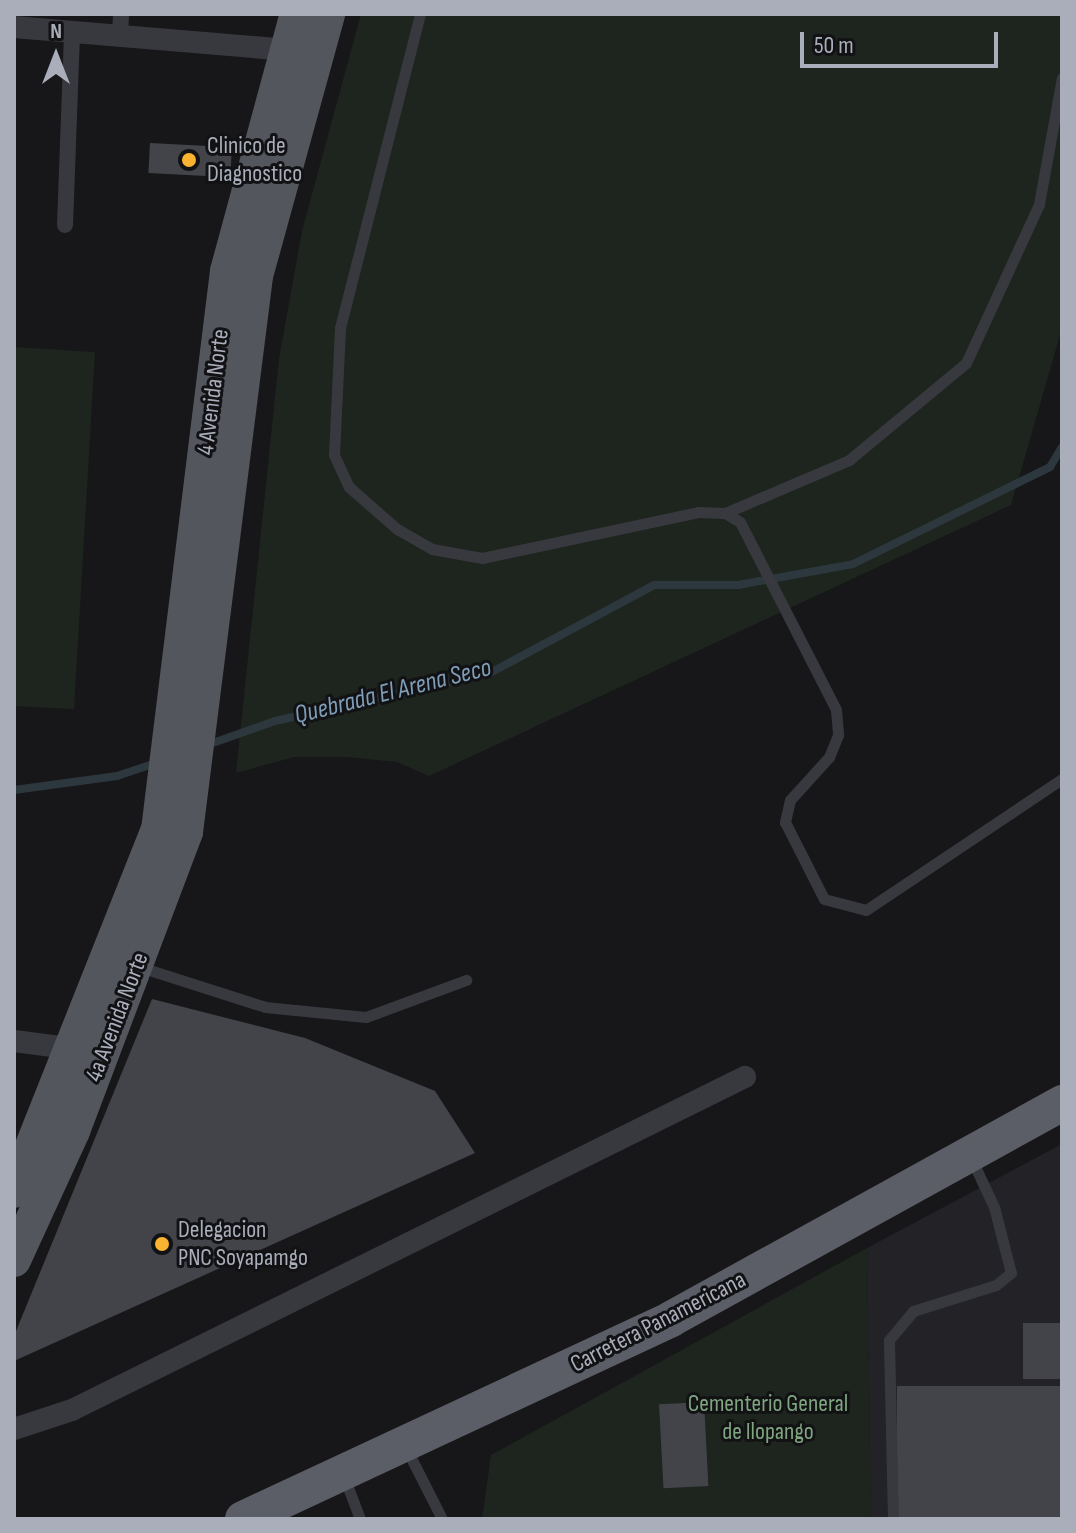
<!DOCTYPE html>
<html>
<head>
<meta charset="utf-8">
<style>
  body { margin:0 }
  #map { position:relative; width:1076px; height:1533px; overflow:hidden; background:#17171a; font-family:"Sofia Sans Condensed",sans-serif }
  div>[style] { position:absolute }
  .built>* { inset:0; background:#232327 }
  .green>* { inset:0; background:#1d251e }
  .stream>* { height:8px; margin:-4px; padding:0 4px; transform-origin:4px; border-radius:4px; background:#2d373e }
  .building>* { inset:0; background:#43444a; transform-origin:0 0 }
  .service>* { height:11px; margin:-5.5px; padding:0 5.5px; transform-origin:5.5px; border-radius:5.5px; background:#38393f }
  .pedestrian>* { height:16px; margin:-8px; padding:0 8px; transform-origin:8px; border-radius:8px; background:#38393f }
  .minor>* { height:22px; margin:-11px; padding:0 11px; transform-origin:11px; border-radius:11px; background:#38393f }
  .primary>* { height:34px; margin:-17px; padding:0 17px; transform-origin:17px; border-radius:17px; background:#54565e }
  .trunk>* { height:36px; margin:-18px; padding:0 18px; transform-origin:18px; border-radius:18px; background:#5c5e67 }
  .dots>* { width:22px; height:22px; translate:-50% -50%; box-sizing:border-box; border:4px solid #121215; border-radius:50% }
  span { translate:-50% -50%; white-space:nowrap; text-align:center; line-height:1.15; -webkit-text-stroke:6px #121215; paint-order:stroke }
  .poi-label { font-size:24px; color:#a9aeba }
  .left { translate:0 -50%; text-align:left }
  .street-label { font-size:24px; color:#a9aeba }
  .park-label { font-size:24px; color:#7fa581 }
  .water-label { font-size:26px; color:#7f9db6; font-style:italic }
  .frame { position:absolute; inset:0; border:16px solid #a9aeba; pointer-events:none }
  .north { position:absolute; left:16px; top:16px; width:80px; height:80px; -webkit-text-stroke:6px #121215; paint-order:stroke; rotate:0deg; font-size:22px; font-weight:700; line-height:32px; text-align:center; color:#a9aeba }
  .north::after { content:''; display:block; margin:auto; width:28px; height:36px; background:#a9aeba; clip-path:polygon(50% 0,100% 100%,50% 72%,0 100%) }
  .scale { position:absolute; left:800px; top:32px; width:198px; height:36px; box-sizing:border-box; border:4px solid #a9aeba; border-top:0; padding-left:10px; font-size:24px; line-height:28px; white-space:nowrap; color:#a9aeba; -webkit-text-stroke:6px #121215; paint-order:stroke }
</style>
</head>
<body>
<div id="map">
  <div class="built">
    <i style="clip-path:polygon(1062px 1144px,1062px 1519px,871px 1519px,867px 1248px)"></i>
  </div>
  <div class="green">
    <i style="clip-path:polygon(361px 14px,1062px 14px,1062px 328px,1011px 505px,429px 776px,397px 762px,347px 757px,294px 757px,236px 773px,279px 359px,302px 231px)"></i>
    <i style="clip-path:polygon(14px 347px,95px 352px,74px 709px,14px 706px)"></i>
    <i style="clip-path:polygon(867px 1248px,871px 1519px,482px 1519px,491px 1455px)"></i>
  </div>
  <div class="stream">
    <i style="left:207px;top:745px;width:72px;rotate:-19.4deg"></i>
    <i style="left:275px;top:721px;width:220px;rotate:-12.6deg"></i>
    <i style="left:490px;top:673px;width:186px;rotate:-28.2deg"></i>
    <i style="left:654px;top:585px;width:84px"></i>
    <i style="left:738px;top:585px;width:117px;rotate:-10.3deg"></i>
    <i style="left:853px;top:564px;width:220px;rotate:-26.2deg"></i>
    <i style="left:1050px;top:467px;width:23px;rotate:-59deg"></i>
    <i style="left:14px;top:790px;width:104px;rotate:-7.7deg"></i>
    <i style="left:117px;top:776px;width:41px;rotate:-18.4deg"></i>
  </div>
  <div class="building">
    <i style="left:150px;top:143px;width:82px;height:30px;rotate:3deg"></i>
    <i style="clip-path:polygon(152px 999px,305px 1038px,435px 1091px,475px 1153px,14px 1361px,14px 1336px)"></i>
    <i style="left:1062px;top:1323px;width:56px;height:39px;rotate:90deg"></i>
    <i style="left:1062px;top:1386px;width:133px;height:165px;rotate:90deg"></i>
    <i style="left:704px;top:1402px;width:84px;height:45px;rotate:87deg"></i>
  </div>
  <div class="service">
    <i style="left:420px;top:14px;width:324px;rotate:104.3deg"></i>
    <i style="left:340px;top:328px;width:127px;rotate:92.7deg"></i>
    <i style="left:334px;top:455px;width:35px;rotate:65deg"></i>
    <i style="left:349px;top:487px;width:64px;rotate:41.2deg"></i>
    <i style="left:397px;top:529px;width:40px;rotate:29.7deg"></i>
    <i style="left:432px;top:549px;width:51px;rotate:10.2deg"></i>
    <i style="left:482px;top:558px;width:221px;rotate:-12deg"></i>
    <i style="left:698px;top:512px;width:27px;rotate:2deg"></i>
    <i style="left:725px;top:513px;width:135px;rotate:-23.1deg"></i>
    <i style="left:849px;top:460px;width:152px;rotate:-39.7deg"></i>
    <i style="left:966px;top:363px;width:175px;rotate:-65.3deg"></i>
    <i style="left:1039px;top:204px;width:128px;rotate:-79.7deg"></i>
    <i style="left:725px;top:513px;width:17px;rotate:31deg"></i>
    <i style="left:740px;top:522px;width:211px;rotate:62.9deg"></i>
    <i style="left:836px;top:710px;width:25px;rotate:85deg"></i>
    <i style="left:838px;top:735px;width:24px;rotate:112deg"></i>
    <i style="left:829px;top:757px;width:58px;rotate:132.2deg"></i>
    <i style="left:790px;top:800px;width:23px;rotate:103deg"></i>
    <i style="left:785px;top:822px;width:86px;rotate:63.1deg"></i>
    <i style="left:824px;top:899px;width:43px;rotate:14.7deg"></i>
    <i style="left:866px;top:910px;width:236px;rotate:-33.8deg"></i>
    <i style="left:140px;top:967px;width:131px;rotate:17.7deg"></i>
    <i style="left:265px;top:1007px;width:101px;rotate:5.7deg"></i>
    <i style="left:366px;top:1017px;width:107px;rotate:-20.3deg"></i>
    <i style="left:406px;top:1448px;width:80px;rotate:63.1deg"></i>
    <i style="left:344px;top:1477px;width:45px;rotate:69.1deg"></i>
    <i style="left:893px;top:1519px;width:179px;rotate:-91.3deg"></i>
    <i style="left:889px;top:1340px;width:38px;rotate:-50deg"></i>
    <i style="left:913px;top:1311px;width:87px;rotate:-17.4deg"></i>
    <i style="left:996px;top:1285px;width:19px;rotate:-39deg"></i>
    <i style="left:1011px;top:1273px;width:68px;rotate:-104.4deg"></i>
    <i style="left:994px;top:1207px;width:54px;rotate:-115.1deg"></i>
  </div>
  <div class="pedestrian">
    <i style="left:120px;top:35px;width:21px;rotate:-87deg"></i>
    <i style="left:65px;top:225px;width:193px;rotate:-87.9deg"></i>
  </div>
  <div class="minor">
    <i style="left:14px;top:27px;width:286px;rotate:4.8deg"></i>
    <i style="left:14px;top:1041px;width:70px;rotate:7.4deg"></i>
    <i style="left:14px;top:1429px;width:61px;rotate:-18.1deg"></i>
    <i style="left:72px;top:1410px;width:751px;rotate:-26.33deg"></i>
  </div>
  <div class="primary">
    <i style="left:14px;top:1191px;width:389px;rotate:-68.3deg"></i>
    <i style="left:158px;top:830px;width:563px;rotate:-82.96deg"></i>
    <i style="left:227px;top:271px;width:266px;rotate:-74.8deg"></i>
    <i style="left:14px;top:1260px;width:142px;rotate:-65.4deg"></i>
    <i style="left:73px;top:1131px;width:320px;rotate:-69.3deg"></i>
    <i style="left:186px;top:832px;width:560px;rotate:-82.82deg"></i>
    <i style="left:256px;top:276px;width:272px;rotate:-74.6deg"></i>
  </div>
  <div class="trunk">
    <i style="left:243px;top:1519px;width:472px;rotate:-25deg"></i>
    <i style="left:671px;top:1319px;width:447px;rotate:-28.9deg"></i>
  </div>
  <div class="dots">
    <i style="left:189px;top:160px;background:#f9b330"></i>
    <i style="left:162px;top:1244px;background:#f9b330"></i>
  </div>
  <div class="poi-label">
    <span class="left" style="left:207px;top:160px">Clinico de<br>Diagnostico</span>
    <span class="left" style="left:178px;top:1244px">Delegacion<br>PNC Soyapamgo</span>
  </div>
  <div class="street-label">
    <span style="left:213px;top:392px;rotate:-83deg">4 Avenida Norte</span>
    <span style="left:117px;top:1017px;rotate:-69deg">4a Avenida Norte</span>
    <span style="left:658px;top:1322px;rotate:-27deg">Carretera Panamericana</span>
  </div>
  <div class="park-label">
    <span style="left:768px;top:1418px">Cementerio General<br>de Ilopango</span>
  </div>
  <div class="water-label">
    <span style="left:393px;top:692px;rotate:-14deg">Quebrada El Arena Seco</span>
  </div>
  <div class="frame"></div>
  <div class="north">N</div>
  <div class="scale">50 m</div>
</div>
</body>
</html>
